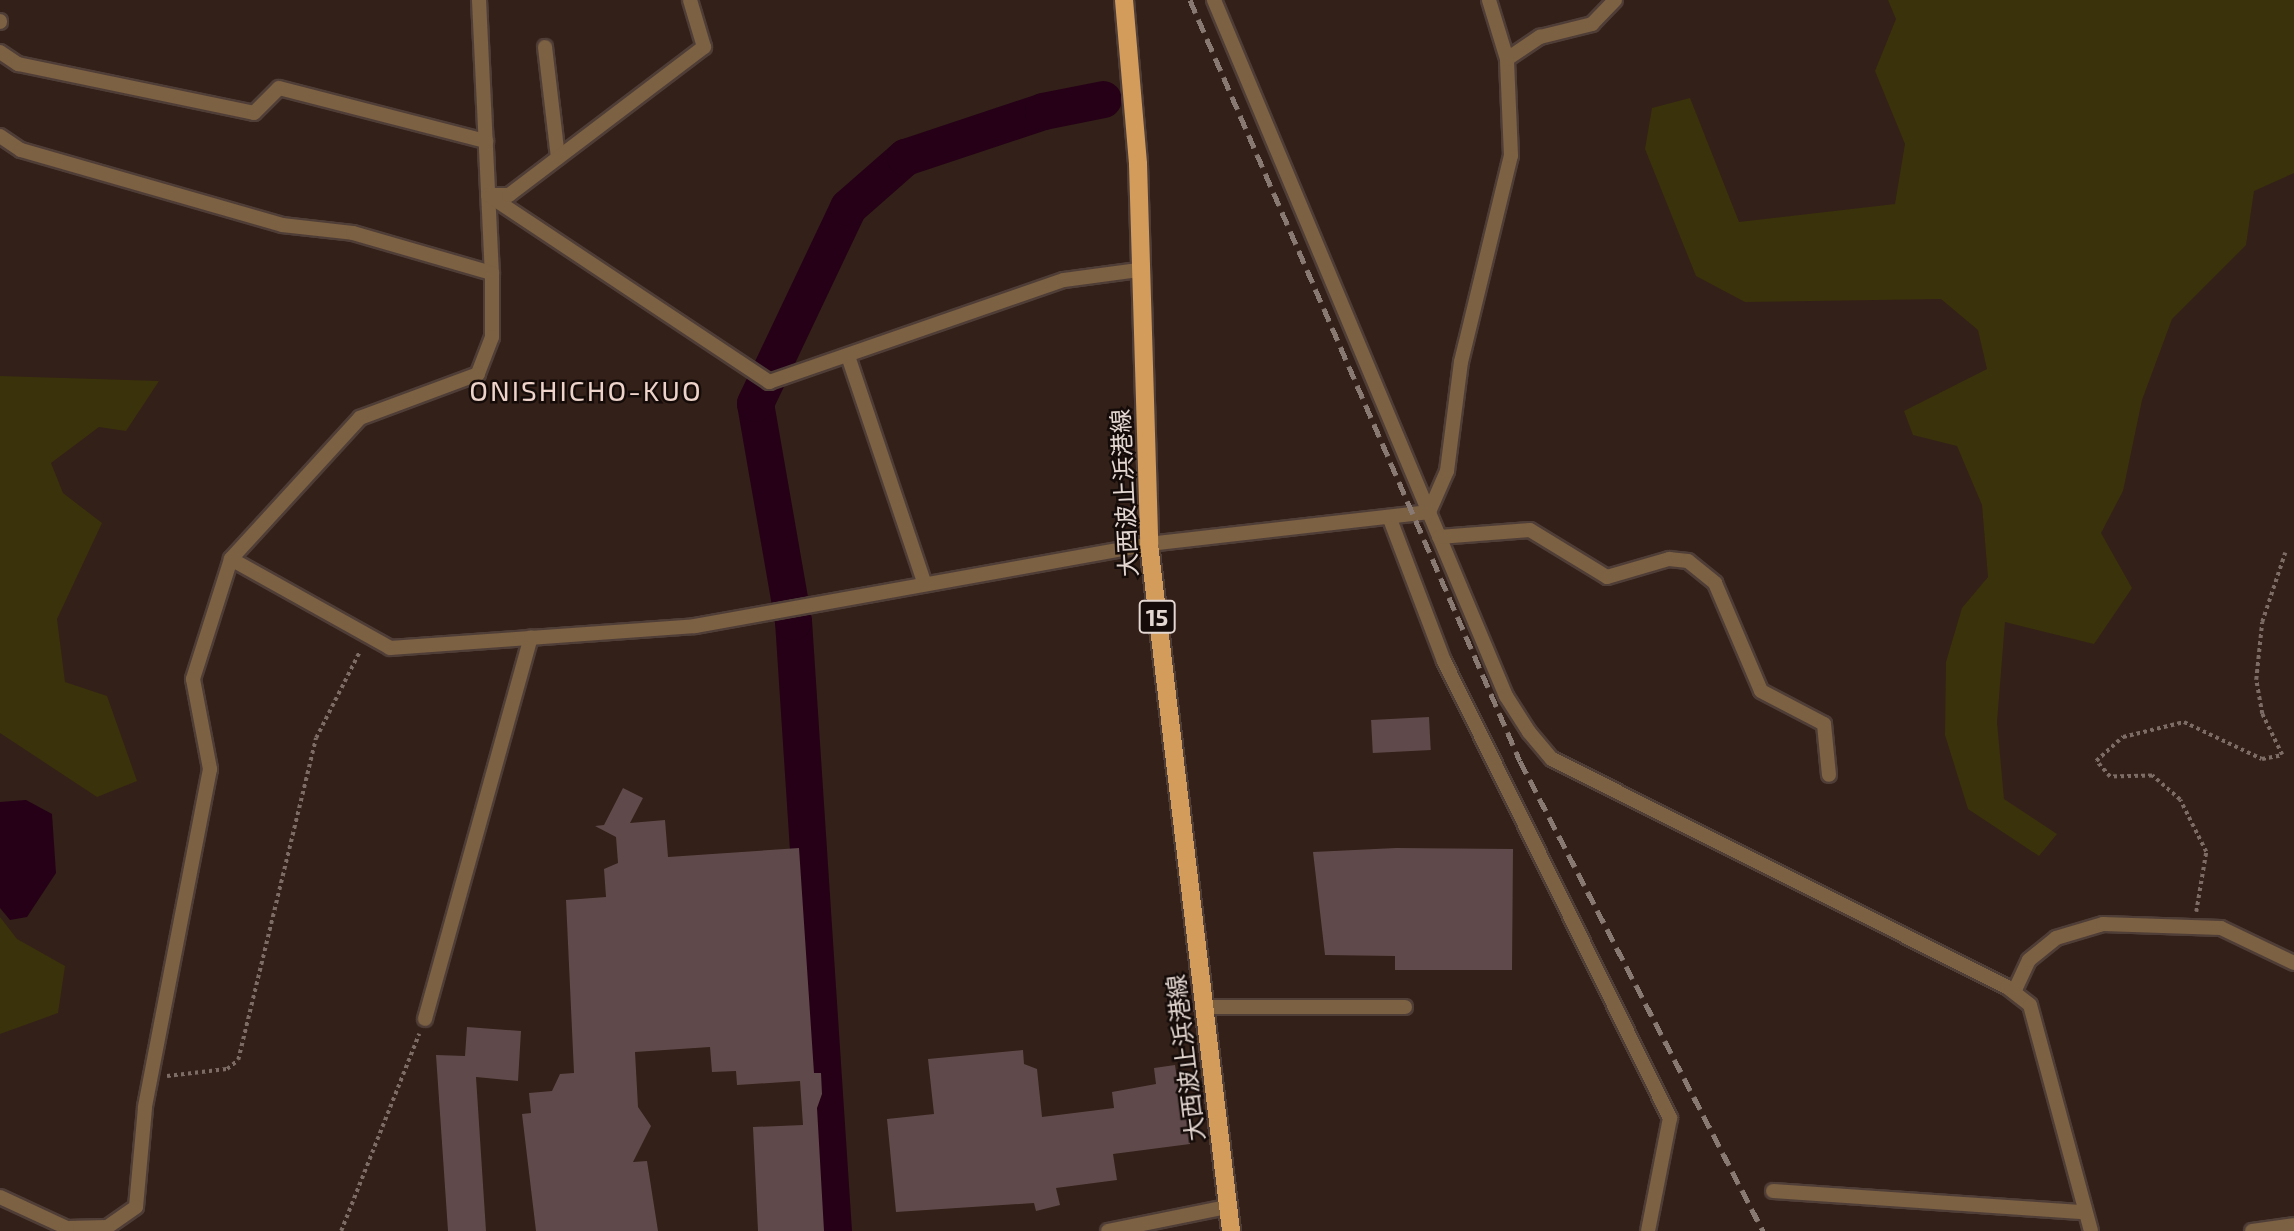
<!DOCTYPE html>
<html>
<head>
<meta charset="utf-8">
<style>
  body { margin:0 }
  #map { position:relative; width:2294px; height:1231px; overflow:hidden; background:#332019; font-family:"Exo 2","Noto Sans JP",sans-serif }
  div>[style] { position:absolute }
  .green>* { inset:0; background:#3a320b }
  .water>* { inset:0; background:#250017 }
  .river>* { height:37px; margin:-18.5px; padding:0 18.5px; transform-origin:18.5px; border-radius:18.5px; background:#250017 }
  .building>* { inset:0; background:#60494a; transform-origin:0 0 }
  .path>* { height:3.5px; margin-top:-1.75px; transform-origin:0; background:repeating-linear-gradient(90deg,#7d6c66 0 3.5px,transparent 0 7px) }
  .roads { filter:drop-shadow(2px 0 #4f3d37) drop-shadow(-2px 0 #4f3d37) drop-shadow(0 2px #4f3d37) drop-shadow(0 -2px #4f3d37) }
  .street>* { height:14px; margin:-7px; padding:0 7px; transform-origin:7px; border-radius:7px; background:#7c6143 }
  .primary>* { height:18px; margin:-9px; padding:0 9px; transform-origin:9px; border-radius:9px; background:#d39c5b }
  .rail>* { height:5px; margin-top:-2.5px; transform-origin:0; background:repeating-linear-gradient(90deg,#897973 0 14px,transparent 0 21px) }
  span { translate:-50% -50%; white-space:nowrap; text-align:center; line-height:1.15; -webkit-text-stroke:5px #150c09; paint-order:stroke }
  .shield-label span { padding:2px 5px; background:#150c09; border:2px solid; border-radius:5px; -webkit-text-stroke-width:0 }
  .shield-label { font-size:23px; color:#e4d7d2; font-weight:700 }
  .street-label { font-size:24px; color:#e4d7d2 }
  .quarter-label { font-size:28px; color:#edd3c9; letter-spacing:2px }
</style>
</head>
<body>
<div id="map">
  <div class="green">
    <i style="clip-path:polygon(1888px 0,2294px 0,2294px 173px,2254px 191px,2246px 245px,2172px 319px,2142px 400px,2123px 491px,2101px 533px,2132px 588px,2094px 644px,2005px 622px,1997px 722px,2004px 799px,2057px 834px,2039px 856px,1968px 809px,1945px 735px,1946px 662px,1962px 608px,1988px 577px,1982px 505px,1957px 446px,1913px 435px,1904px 411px,1987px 369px,1978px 330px,1941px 299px,1745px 302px,1696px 276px,1645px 149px,1652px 108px,1690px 98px,1739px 222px,1895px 204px,1905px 144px,1875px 71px,1896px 19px)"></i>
    <i style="clip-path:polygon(0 376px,159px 381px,126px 431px,99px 427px,51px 463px,63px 493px,102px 523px,57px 619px,65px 682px,107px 696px,137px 781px,97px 797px,0 733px)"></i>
    <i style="clip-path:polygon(0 917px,17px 939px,65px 966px,58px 1013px,0 1034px)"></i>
  </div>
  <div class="water">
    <i style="clip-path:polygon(26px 800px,52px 814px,56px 873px,27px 917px,10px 920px,0 908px,0 802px)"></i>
  </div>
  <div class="river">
    <i style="left:833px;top:1231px;width:611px;rotate:-93.75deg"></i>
    <i style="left:793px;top:621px;width:221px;rotate:-99.9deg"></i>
    <i style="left:755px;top:403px;width:217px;rotate:-64.6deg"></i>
    <i style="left:848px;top:207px;width:76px;rotate:-41.3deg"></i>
    <i style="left:905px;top:157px;width:145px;rotate:-18.4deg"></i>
    <i style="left:1043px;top:111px;width:61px;rotate:-11.3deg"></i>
  </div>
  <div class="building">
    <i style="left:1429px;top:717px;width:33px;height:58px;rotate:87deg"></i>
    <i style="clip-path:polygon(623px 788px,643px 798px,630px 823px,665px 820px,668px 857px,799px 848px,814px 1073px,821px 1073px,822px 1094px,817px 1108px,824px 1231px,758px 1231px,753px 1127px,803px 1125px,800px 1081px,737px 1085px,736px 1071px,712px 1072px,710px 1047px,635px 1052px,638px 1107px,651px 1126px,633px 1162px,647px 1161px,658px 1231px,536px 1231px,522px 1114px,531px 1113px,529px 1093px,552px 1091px,560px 1074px,574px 1073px,566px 900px,606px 897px,604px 869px,618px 863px,616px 837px,595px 826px,604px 825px)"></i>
    <i style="clip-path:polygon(1396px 848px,1513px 849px,1512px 970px,1395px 970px,1395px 956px,1325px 955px,1313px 852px)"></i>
    <i style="clip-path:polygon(467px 1027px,521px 1031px,518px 1081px,476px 1077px,486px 1231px,448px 1231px,436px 1055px,465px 1056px)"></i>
    <i style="clip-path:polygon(1023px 1050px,1024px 1064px,1037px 1069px,1042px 1117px,1114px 1108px,1112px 1092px,1156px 1084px,1154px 1068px,1175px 1065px,1180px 1100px,1188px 1099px,1190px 1144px,1113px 1154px,1117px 1180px,1056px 1188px,1060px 1205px,1036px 1211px,1034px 1203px,896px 1212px,887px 1119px,934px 1114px,928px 1059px)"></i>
  </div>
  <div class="path">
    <i style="left:2196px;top:912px;width:61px;rotate:-80.5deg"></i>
    <i style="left:2206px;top:852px;width:58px;rotate:-116.6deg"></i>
    <i style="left:2180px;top:800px;width:37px;rotate:-139deg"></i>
    <i style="left:2152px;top:776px;width:42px;rotate:178.6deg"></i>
    <i style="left:2110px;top:777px;width:21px;rotate:-131deg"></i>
    <i style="left:2096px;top:761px;width:36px;rotate:-42deg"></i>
    <i style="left:2123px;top:737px;width:63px;rotate:-13.8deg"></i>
    <i style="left:2184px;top:722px;width:86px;rotate:25.4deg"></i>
    <i style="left:2262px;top:759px;width:20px;rotate:-11deg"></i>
    <i style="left:2282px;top:755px;width:46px;rotate:-116deg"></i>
    <i style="left:2262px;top:714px;width:35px;rotate:-100deg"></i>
    <i style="left:2256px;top:680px;width:58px;rotate:-84.1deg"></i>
    <i style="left:2262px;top:622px;width:73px;rotate:-71.6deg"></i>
    <i style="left:167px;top:1076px;width:60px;rotate:-6.7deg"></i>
    <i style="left:227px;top:1069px;width:14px;rotate:-39deg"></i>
    <i style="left:238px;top:1060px;width:331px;rotate:-76.4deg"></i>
    <i style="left:316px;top:738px;width:97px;rotate:-63.2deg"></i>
    <i style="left:341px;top:1231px;width:212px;rotate:-68.4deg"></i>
  </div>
  <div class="roads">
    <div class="street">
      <i style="left:479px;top:0;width:273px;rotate:87.3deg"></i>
      <i style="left:1214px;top:0;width:755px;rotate:67.24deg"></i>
      <i style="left:1506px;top:696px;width:43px;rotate:57.4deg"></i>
      <i style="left:1529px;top:732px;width:35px;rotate:50deg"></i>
      <i style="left:1552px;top:759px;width:509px;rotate:26.62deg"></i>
      <i style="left:2007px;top:987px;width:29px;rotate:38deg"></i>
      <i style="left:2030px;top:1005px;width:234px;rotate:74.9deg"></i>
      <i style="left:0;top:21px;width:1px;rotate:90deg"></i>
      <i style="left:545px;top:47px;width:111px;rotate:83.3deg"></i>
      <i style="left:0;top:52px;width:22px;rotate:34deg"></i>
      <i style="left:18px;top:64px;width:241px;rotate:11.7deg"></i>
      <i style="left:254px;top:113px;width:35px;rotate:-45deg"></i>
      <i style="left:279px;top:88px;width:214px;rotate:14.4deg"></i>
      <i style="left:1507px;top:59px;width:40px;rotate:-34deg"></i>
      <i style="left:1540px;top:37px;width:54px;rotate:-14deg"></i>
      <i style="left:1592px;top:24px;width:33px;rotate:-46deg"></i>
      <i style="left:0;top:136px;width:25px;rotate:34deg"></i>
      <i style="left:21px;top:150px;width:272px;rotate:16deg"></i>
      <i style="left:282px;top:225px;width:71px;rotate:6.4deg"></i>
      <i style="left:353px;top:233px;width:145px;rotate:16.1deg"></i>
      <i style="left:492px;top:273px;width:64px;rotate:90deg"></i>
      <i style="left:492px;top:337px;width:40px;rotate:111deg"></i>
      <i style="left:478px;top:374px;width:126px;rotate:159.6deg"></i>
      <i style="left:360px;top:418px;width:191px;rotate:132.5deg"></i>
      <i style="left:231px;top:559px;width:126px;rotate:107.6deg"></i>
      <i style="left:193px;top:679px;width:92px;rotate:79.3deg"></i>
      <i style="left:210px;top:769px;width:345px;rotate:100.9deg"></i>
      <i style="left:145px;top:1108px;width:99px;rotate:95.2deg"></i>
      <i style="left:136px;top:1207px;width:35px;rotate:145deg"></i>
      <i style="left:107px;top:1227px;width:40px;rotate:178.6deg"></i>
      <i style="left:67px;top:1228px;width:74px;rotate:-155.2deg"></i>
      <i style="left:488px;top:195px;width:338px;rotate:33.6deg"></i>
      <i style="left:769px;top:382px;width:312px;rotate:-19.1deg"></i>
      <i style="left:1064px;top:280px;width:75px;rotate:-7.7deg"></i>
      <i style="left:488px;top:195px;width:21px"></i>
      <i style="left:509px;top:195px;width:245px;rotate:-37.2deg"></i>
      <i style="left:704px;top:47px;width:49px;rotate:-106.6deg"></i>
      <i style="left:848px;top:356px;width:238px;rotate:71.4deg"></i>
      <i style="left:1429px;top:512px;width:45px;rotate:-66.3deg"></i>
      <i style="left:1447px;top:471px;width:110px;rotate:-82.7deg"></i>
      <i style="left:1461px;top:362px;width:212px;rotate:-76.4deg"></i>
      <i style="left:1511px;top:156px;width:97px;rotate:-92.4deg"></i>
      <i style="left:1507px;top:59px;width:62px;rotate:-107deg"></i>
      <i style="left:1390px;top:519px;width:152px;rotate:69.2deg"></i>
      <i style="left:1444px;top:661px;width:510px;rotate:63.69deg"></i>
      <i style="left:1670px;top:1118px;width:115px;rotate:101deg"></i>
      <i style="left:1439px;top:537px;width:91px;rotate:-4.4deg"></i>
      <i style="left:1530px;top:530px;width:90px;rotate:31.4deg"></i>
      <i style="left:1607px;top:577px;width:65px;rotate:-16.2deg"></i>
      <i style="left:1669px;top:559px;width:19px;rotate:6deg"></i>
      <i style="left:1688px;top:561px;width:35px;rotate:39deg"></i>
      <i style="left:1715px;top:583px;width:117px;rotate:66.9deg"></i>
      <i style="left:1761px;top:691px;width:71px;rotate:27.6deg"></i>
      <i style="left:1824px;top:724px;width:51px;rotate:84.4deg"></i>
      <i style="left:231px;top:559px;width:182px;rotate:29.2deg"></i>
      <i style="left:390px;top:648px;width:306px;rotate:-4.1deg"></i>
      <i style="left:695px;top:626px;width:461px;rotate:-10.2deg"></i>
      <i style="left:1149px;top:544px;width:282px;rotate:-6.5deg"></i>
      <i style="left:2014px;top:992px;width:35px;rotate:-65deg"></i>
      <i style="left:2029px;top:960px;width:35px;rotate:-39deg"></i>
      <i style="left:2056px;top:938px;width:49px;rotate:-16.6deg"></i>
      <i style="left:2103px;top:924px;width:118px;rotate:1.9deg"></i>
      <i style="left:2221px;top:928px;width:81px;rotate:25.6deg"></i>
      <i style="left:1203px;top:1007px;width:202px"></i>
      <i style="left:425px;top:1019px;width:396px;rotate:-74.5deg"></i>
      <i style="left:1773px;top:1191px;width:312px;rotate:3.9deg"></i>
      <i style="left:1108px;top:1231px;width:121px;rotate:-11.4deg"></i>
      <i style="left:2252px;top:1231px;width:42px;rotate:-8.1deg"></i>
    </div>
    <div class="primary">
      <i style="left:1124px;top:0;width:165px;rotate:85.1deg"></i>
      <i style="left:1138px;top:164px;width:380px;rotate:88.3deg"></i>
      <i style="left:1149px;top:544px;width:692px;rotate:83.19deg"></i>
    </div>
  </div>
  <div class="rail">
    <i style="left:1190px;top:0;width:829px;rotate:66.56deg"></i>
    <i style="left:1520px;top:761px;width:529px;rotate:62.66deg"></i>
  </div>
  <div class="shield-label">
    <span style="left:1157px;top:617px">15</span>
  </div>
  <div class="street-label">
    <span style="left:1124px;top:493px;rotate:-93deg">大西波止浜港線</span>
    <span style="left:1185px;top:1058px;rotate:-97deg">大西波止浜港線</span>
  </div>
  <div class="quarter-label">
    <span style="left:586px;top:390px">ONISHICHO-KUO</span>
  </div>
</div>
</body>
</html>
